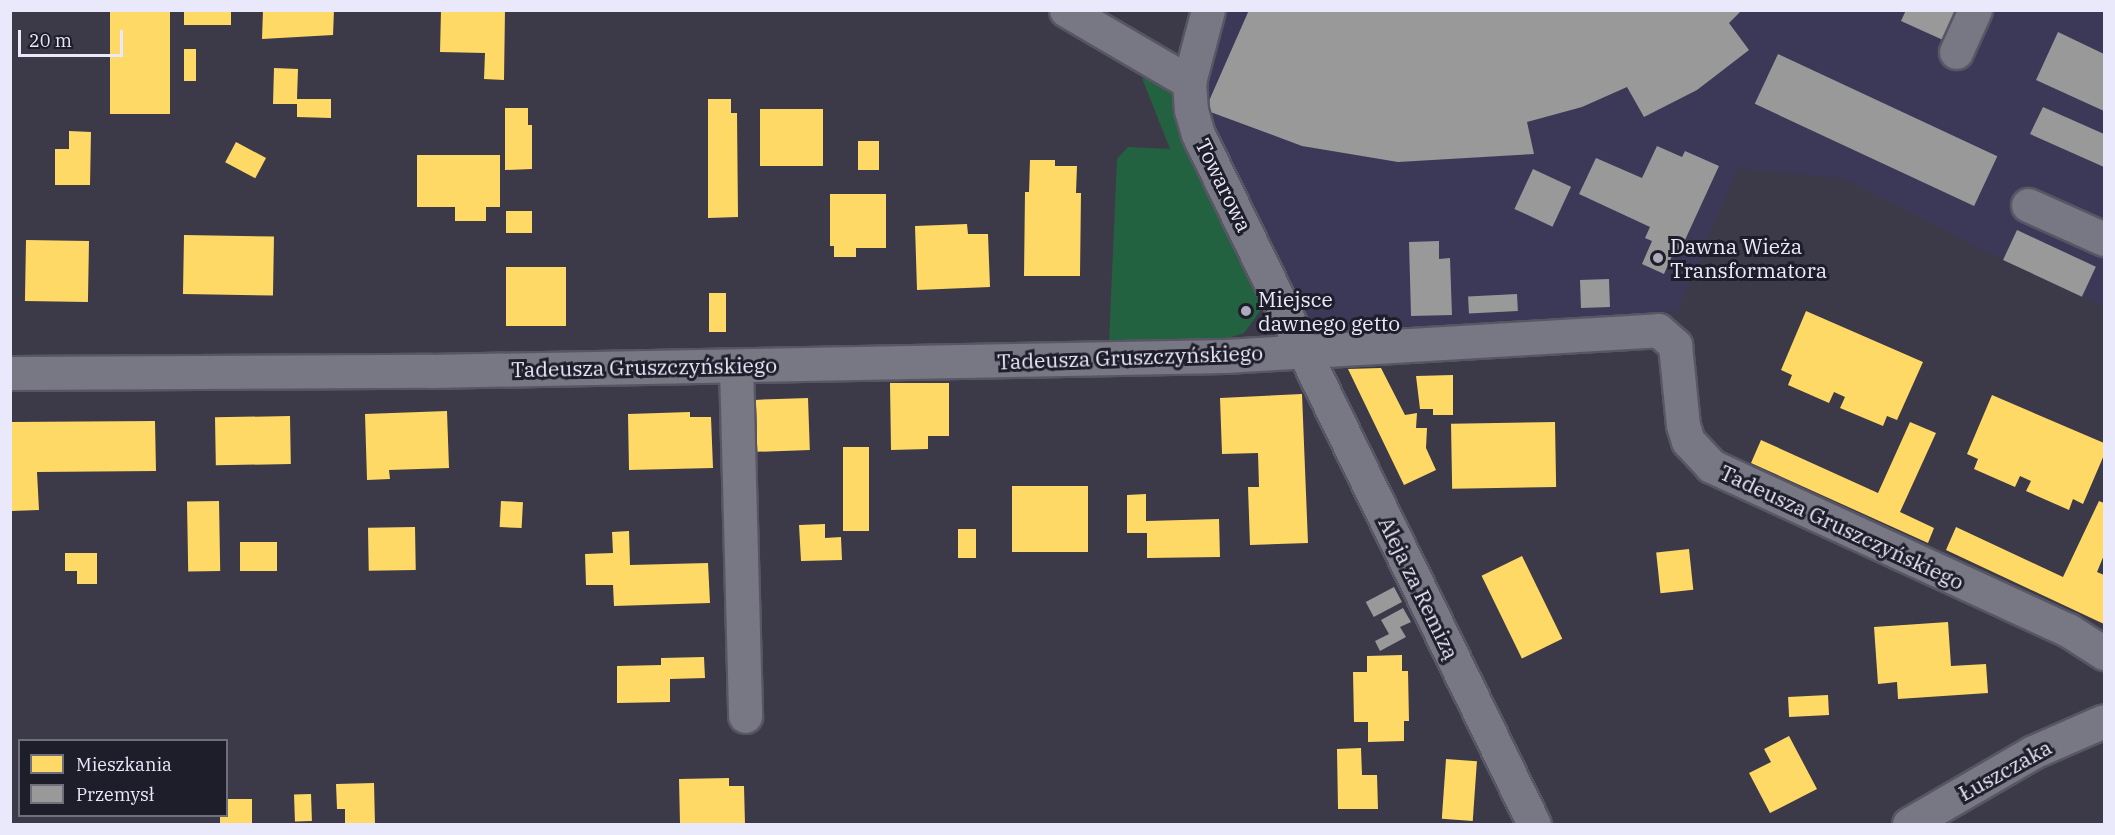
<!DOCTYPE html>
<html>
<head>
<meta charset="utf-8">
<style>
  body { margin:0 }
  #map { position:relative; width:2115px; height:835px; overflow:hidden; background:#3c3a49; font-family:"IBM Plex Serif",serif }
  div>[style] { position:absolute }
  .built>* { inset:0; background:#3c3958 }
  .green>* { inset:0; background:#226240 }
  .homes>* { inset:0; background:#ffd966; transform-origin:0 0 }
  .industry>* { inset:0; background:#999; transform-origin:0 0 }
  .roads { filter:drop-shadow(2px 0 #585664) drop-shadow(-2px 0 #585664) drop-shadow(0 2px #585664) drop-shadow(0 -2px #585664) }
  .minor>* { height:33px; margin:-16.5px; padding:0 16.5px; transform-origin:16.5px; border-radius:16.5px; background:#787784 }
  .dots>* { width:16px; height:16px; translate:-50% -50%; box-sizing:border-box; border:3px solid #1e1d2a; border-radius:50% }
  span { translate:-50% -50%; white-space:nowrap; text-align:center; line-height:1.15; -webkit-text-stroke:6px #1e1d2a; paint-order:stroke }
  .street-label { font-size:21px; color:#eae9fb }
  .poi-label { font-size:21px; color:#eae9fb }
  .left { translate:0 -50%; text-align:left }
  .frame { position:absolute; inset:0; border:12px solid #eae9fb; pointer-events:none }
  .legend { position:absolute; left:18px; top:739px; width:210px; height:78px; box-sizing:border-box; background:#1e1d2a; border:2px solid #706f7e; margin:0; padding:8px 10px; list-style:none; font-size:18px; color:#eae9fb }
  .legend li { display:flex; align-items:center; gap:12px; height:30px }
  .legend b { width:30px; border:2px solid #706f7e }
  .scale { position:absolute; left:18px; top:30px; width:105px; height:27px; box-sizing:border-box; border:3px solid #eae9fb; border-top:0; padding-left:8px; font-size:18px; line-height:21px; white-space:nowrap; color:#eae9fb; -webkit-text-stroke:4px #1e1d2a; paint-order:stroke }
</style>
</head>
<body>
<div id="map">
  <div class="built">
    <i style="clip-path:polygon(1221px 11px,2104px 11px,2104px 307px,1983px 250px,1846px 179px,1738px 168px,1677px 311px,1309px 332px,1206px 118px,1204px 48px)"></i>
  </div>
  <div class="green">
    <i style="clip-path:polygon(1142px 78px,1174px 85px,1256px 283px,1261px 310px,1244px 333px,1225px 339px,1109px 343px,1117px 159px,1128px 147px,1170px 149px)"></i>
  </div>
  <div class="homes">
    <i style="left:110px;top:10px;width:60px;height:104px"></i>
    <i style="left:184px;top:10px;width:47px;height:15px"></i>
    <i style="clip-path:polygon(263px 10px,334px 10px,333px 35px,262px 39px)"></i>
    <i style="clip-path:polygon(441px 10px,505px 10px,504px 80px,484px 79px,485px 53px,440px 52px)"></i>
    <i style="left:184px;top:49px;width:12px;height:32px"></i>
    <i style="clip-path:polygon(274px 68px,298px 69px,297px 99px,331px 99px,331px 118px,297px 117px,297px 104px,273px 104px)"></i>
    <i style="clip-path:polygon(708px 99px,731px 99px,731px 113px,737px 113px,738px 217px,708px 218px)"></i>
    <i style="clip-path:polygon(505px 108px,528px 108px,528px 125px,532px 125px,532px 169px,505px 170px)"></i>
    <i style="left:760px;top:109px;width:63px;height:57px"></i>
    <i style="clip-path:polygon(69px 131px,91px 132px,90px 185px,55px 185px,55px 149px,69px 149px)"></i>
    <i style="left:858px;top:141px;width:21px;height:29px"></i>
    <i style="left:236px;top:142px;width:34px;height:23px;rotate:28deg"></i>
    <i style="clip-path:polygon(417px 155px,500px 155px,500px 207px,486px 207px,486px 221px,455px 221px,455px 207px,417px 207px)"></i>
    <i style="clip-path:polygon(1030px 160px,1055px 160px,1055px 166px,1077px 166px,1076px 193px,1081px 193px,1080px 276px,1024px 276px,1025px 192px,1029px 192px)"></i>
    <i style="clip-path:polygon(830px 194px,886px 194px,886px 248px,856px 248px,856px 257px,834px 257px,834px 246px,830px 246px)"></i>
    <i style="left:506px;top:211px;width:26px;height:22px"></i>
    <i style="clip-path:polygon(967px 224px,968px 234px,988px 234px,990px 287px,917px 290px,915px 226px)"></i>
    <i style="left:184px;top:235px;width:90px;height:59px;rotate:1deg"></i>
    <i style="left:26px;top:240px;width:63px;height:61px;rotate:1deg"></i>
    <i style="left:506px;top:267px;width:60px;height:59px"></i>
    <i style="left:709px;top:293px;width:17px;height:39px"></i>
    <i style="clip-path:polygon(1806px 311px,1923px 362px,1897px 420px,1887px 416px,1883px 426px,1840px 408px,1845px 397px,1834px 392px,1829px 403px,1788px 385px,1792px 375px,1781px 370px)"></i>
    <i style="clip-path:polygon(1381px 368px,1405px 415px,1417px 413px,1416px 428px,1427px 428px,1426px 448px,1436px 470px,1404px 485px,1348px 369px)"></i>
    <i style="clip-path:polygon(1453px 375px,1453px 415px,1433px 415px,1433px 409px,1420px 409px,1416px 376px)"></i>
    <i style="clip-path:polygon(890px 383px,949px 383px,949px 436px,928px 436px,928px 449px,891px 450px)"></i>
    <i style="clip-path:polygon(1302px 394px,1308px 543px,1250px 545px,1248px 487px,1259px 487px,1258px 453px,1222px 454px,1220px 398px)"></i>
    <i style="clip-path:polygon(1992px 395px,2104px 443px,2104px 455px,2083px 504px,2073px 499px,2069px 510px,2026px 491px,2031px 481px,2020px 476px,2015px 487px,1974px 469px,1978px 459px,1967px 454px)"></i>
    <i style="left:808px;top:398px;width:52px;height:54px;rotate:88deg"></i>
    <i style="clip-path:polygon(447px 411px,449px 468px,389px 470px,390px 479px,367px 480px,365px 414px)"></i>
    <i style="clip-path:polygon(690px 412px,690px 417px,711px 417px,713px 468px,629px 470px,628px 414px)"></i>
    <i style="left:290px;top:416px;width:48px;height:75px;rotate:89deg"></i>
    <i style="clip-path:polygon(155px 421px,156px 471px,37px 472px,39px 510px,11px 511px,10px 422px)"></i>
    <i style="left:1555px;top:422px;width:65px;height:104px;rotate:89deg"></i>
    <i style="clip-path:polygon(1910px 422px,1936px 433px,1900px 512px,1934px 528px,1928px 543px,1751px 463px,1761px 440px,1878px 493px)"></i>
    <i style="left:843px;top:447px;width:26px;height:84px"></i>
    <i style="left:1012px;top:486px;width:76px;height:66px"></i>
    <i style="clip-path:polygon(1146px 494px,1146px 521px,1219px 519px,1220px 557px,1147px 558px,1147px 533px,1127px 533px,1127px 495px)"></i>
    <i style="left:219px;top:501px;width:70px;height:32px;rotate:89deg"></i>
    <i style="left:501px;top:501px;width:22px;height:26px;rotate:3deg"></i>
    <i style="clip-path:polygon(2099px 501px,2104px 503px,2104px 555px,2097px 572px,2104px 575px,2104px 624px,1946px 550px,1956px 527px,2063px 577px)"></i>
    <i style="clip-path:polygon(825px 524px,825px 538px,841px 537px,842px 560px,801px 561px,799px 525px)"></i>
    <i style="left:415px;top:527px;width:43px;height:47px;rotate:89deg"></i>
    <i style="left:958px;top:529px;width:18px;height:29px"></i>
    <i style="clip-path:polygon(629px 531px,630px 565px,708px 563px,710px 603px,614px 606px,613px 585px,586px 585px,585px 554px,613px 553px,612px 532px)"></i>
    <i style="left:240px;top:542px;width:37px;height:29px"></i>
    <i style="left:1689px;top:549px;width:41px;height:33px;rotate:84deg"></i>
    <i style="clip-path:polygon(65px 553px,97px 553px,97px 584px,77px 584px,77px 571px,65px 571px)"></i>
    <i style="left:1522px;top:556px;width:92px;height:45px;rotate:64deg"></i>
    <i style="clip-path:polygon(1948px 622px,1951px 666px,1986px 664px,1988px 693px,1898px 699px,1897px 682px,1878px 684px,1874px 627px)"></i>
    <i style="clip-path:polygon(1402px 655px,1402px 671px,1408px 671px,1409px 721px,1404px 721px,1404px 741px,1368px 742px,1368px 722px,1354px 722px,1353px 672px,1367px 672px,1367px 656px)"></i>
    <i style="clip-path:polygon(704px 657px,705px 678px,670px 679px,670px 702px,617px 703px,617px 666px,661px 665px,661px 658px)"></i>
    <i style="left:1828px;top:695px;width:20px;height:40px;rotate:87deg"></i>
    <i style="clip-path:polygon(1789px 736px,1817px 789px,1770px 813px,1749px 773px,1771px 762px,1764px 749px)"></i>
    <i style="clip-path:polygon(1361px 748px,1362px 775px,1377px 775px,1378px 809px,1338px 809px,1337px 749px)"></i>
    <i style="left:1446px;top:759px;width:31px;height:60px;rotate:4deg"></i>
    <i style="clip-path:polygon(729px 778px,729px 786px,744px 786px,745px 824px,680px 824px,679px 779px)"></i>
    <i style="clip-path:polygon(374px 783px,375px 824px,345px 824px,345px 809px,337px 809px,336px 784px)"></i>
    <i style="left:311px;top:794px;width:27px;height:17px;rotate:88deg"></i>
    <i style="clip-path:polygon(226px 799px,252px 799px,252px 824px,220px 824px,220px 816px,226px 816px)"></i>
  </div>
  <div class="industry">
    <i style="clip-path:polygon(1249px 10px,1742px 10px,1729px 23px,1749px 50px,1697px 90px,1644px 117px,1627px 87px,1582px 107px,1527px 122px,1534px 154px,1398px 162px,1302px 146px,1205px 110px)"></i>
    <i style="clip-path:polygon(1906px 10px,1957px 10px,1943px 40px,1901px 21px)"></i>
    <i style="clip-path:polygon(2058px 32px,2104px 54px,2104px 111px,2036px 80px)"></i>
    <i style="left:1778px;top:54px;width:242px;height:55px;rotate:25deg"></i>
    <i style="clip-path:polygon(2043px 107px,2104px 134px,2104px 167px,2030px 134px)"></i>
    <i style="clip-path:polygon(1657px 146px,1682px 157px,1685px 151px,1719px 166px,1679px 253px,1674px 251px,1664px 274px,1642px 264px,1652px 241px,1645px 238px,1650px 227px,1579px 194px,1596px 158px,1642px 178px)"></i>
    <i style="left:1533px;top:169px;width:42px;height:44px;rotate:25deg"></i>
    <i style="left:2017px;top:230px;width:87px;height:33px;rotate:25deg"></i>
    <i style="clip-path:polygon(1439px 241px,1439px 259px,1450px 258px,1452px 315px,1411px 316px,1409px 242px)"></i>
    <i style="left:1609px;top:279px;width:28px;height:29px;rotate:88deg"></i>
    <i style="left:1517px;top:294px;width:17px;height:49px;rotate:87deg"></i>
    <i style="left:1394px;top:587px;width:17px;height:32px;rotate:62deg"></i>
    <i style="clip-path:polygon(1403px 608px,1411px 622px,1400px 627px,1406px 637px,1380px 651px,1375px 641px,1389px 634px,1381px 620px)"></i>
  </div>
  <div class="roads">
    <div class="minor">
      <i style="left:1066px;top:10px;width:143px;rotate:30.3deg"></i>
      <i style="left:1208px;top:10px;width:74px;rotate:104.8deg"></i>
      <i style="left:1189px;top:82px;width:28px;rotate:86deg"></i>
      <i style="left:1191px;top:110px;width:25px;rotate:74deg"></i>
      <i style="left:1198px;top:134px;width:767px;rotate:64.04deg"></i>
      <i style="left:1956px;top:52px;width:46px;rotate:-65.7deg"></i>
      <i style="left:2028px;top:205px;width:83px;rotate:24.1deg"></i>
      <i style="left:736px;top:366px;width:350px;rotate:88.5deg"></i>
      <i style="left:10px;top:373px;width:420px;rotate:-0.3deg"></i>
      <i style="left:430px;top:371px;width:795px;rotate:-1.08deg"></i>
      <i style="left:1225px;top:356px;width:434px;rotate:-3.4deg"></i>
      <i style="left:1658px;top:330px;width:23px;rotate:41deg"></i>
      <i style="left:1675px;top:345px;width:80px;rotate:84.3deg"></i>
      <i style="left:1683px;top:425px;width:17px;rotate:73deg"></i>
      <i style="left:1688px;top:441px;width:34px;rotate:47deg"></i>
      <i style="left:1711px;top:466px;width:393px;rotate:24.7deg"></i>
      <i style="left:2068px;top:630px;width:43px;rotate:32.6deg"></i>
      <i style="left:1909px;top:824px;width:143px;rotate:-30.1deg"></i>
      <i style="left:2033px;top:752px;width:77px;rotate:-23.6deg"></i>
    </div>
  </div>
  <div class="dots">
    <i style="left:1658px;top:258px;background:#adacbd"></i>
    <i style="left:1246px;top:311px;background:#adacbd"></i>
  </div>
  <div class="street-label">
    <span style="left:1224px;top:185px;rotate:64deg">Towarowa</span>
    <span style="left:1130px;top:357px;rotate:-2deg">Tadeusza Gruszczyńskiego</span>
    <span style="left:644px;top:367px;rotate:-1deg">Tadeusza Gruszczyńskiego</span>
    <span style="left:1842px;top:527px;rotate:25deg">Tadeusza Gruszczyńskiego</span>
    <span style="left:1419px;top:588px;rotate:64deg">Aleja za Remizą</span>
    <span style="left:2005px;top:770px;rotate:-29deg">Łuszczaka</span>
  </div>
  <div class="poi-label">
    <span class="left" style="left:1670px;top:258px">Dawna Wieża<br>Transformatora</span>
    <span class="left" style="left:1258px;top:311px">Miejsce<br>dawnego getto</span>
  </div>
  <div class="frame"></div>
  <ul class="legend">
  <li><b style="height:16px;background:#ffd966"></b>Mieszkania</li>
  <li><b style="height:16px;background:#999"></b>Przemysł</li>
  </ul>
  <div class="scale">20 m</div>
</div>
</body>
</html>
